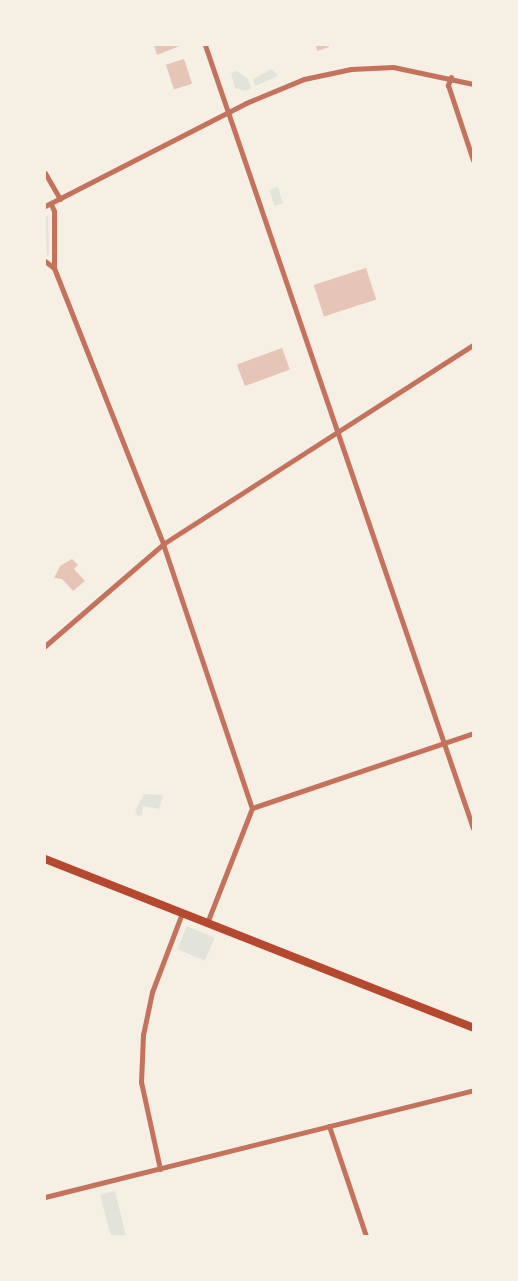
<!DOCTYPE html>
<html>
<head>
<meta charset="utf-8">
<style>
  body { margin:0 }
  #map { position:relative; width:518px; height:1281px; overflow:hidden; background:#f6efe4; font-family:Raleway,sans-serif }
  div>[style] { position:absolute }
  .green>* { inset:0; background:#e2e4dc; transform-origin:0 0 }
  .building>* { inset:0; background:#e6c5b7; transform-origin:0 0 }
  .minor>* { height:5px; margin:-2.5px; padding:0 2.5px; transform-origin:2.5px; border-radius:2.5px; background:#c5725c }
  .secondary>* { height:8px; margin:-4px; padding:0 4px; transform-origin:4px; border-radius:4px; background:#b5482f }
  span { translate:-50% -50%; white-space:nowrap; text-align:center; line-height:1.15; -webkit-text-stroke:6px #f6efe4; paint-order:stroke }
  .frame { position:absolute; inset:0; border:46px solid #f6efe4; pointer-events:none }
</style>
</head>
<body>
<div id="map">
  <div class="green">
    <i style="clip-path:polygon(272px 69px,278px 76px,255px 86px,253px 79px)"></i>
    <i style="clip-path:polygon(237px 71px,248px 79px,251px 89px,245px 91px,235px 88px,231px 73px)"></i>
    <i style="left:278px;top:187px;width:17px;height:9px;rotate:73deg"></i>
    <i style="clip-path:polygon(48px 215px,49px 254px,47px 256px,45px 217px)"></i>
    <i style="clip-path:polygon(144px 794px,163px 795px,159px 809px,143px 806px,142px 815px,138px 816px,135px 811px)"></i>
    <i style="left:187px;top:926px;width:30px;height:25px;rotate:23deg"></i>
    <i style="clip-path:polygon(115px 1191px,126px 1236px,111px 1236px,100px 1195px)"></i>
  </div>
  <div class="building">
    <i style="clip-path:polygon(154px 45px,182px 45px,157px 55px)"></i>
    <i style="clip-path:polygon(316px 45px,328px 45px,329px 47px,317px 51px)"></i>
    <i style="left:184px;top:59px;width:26px;height:19px;rotate:72deg"></i>
    <i style="left:366px;top:268px;width:33px;height:55px;rotate:72deg"></i>
    <i style="left:282px;top:348px;width:23px;height:48px;rotate:70deg"></i>
    <i style="clip-path:polygon(72px 559px,78px 565px,74px 569px,85px 581px,73px 591px,62px 579px,54px 578px,60px 566px)"></i>
  </div>
  <div class="minor">
    <i style="left:205px;top:45px;width:828px;rotate:71.11deg"></i>
    <i style="left:451px;top:77px;width:9px;rotate:111deg"></i>
    <i style="left:448px;top:85px;width:79px;rotate:71.6deg"></i>
    <i style="left:45px;top:173px;width:30px;rotate:60deg"></i>
    <i style="left:51px;top:204px;width:8px;rotate:67deg"></i>
    <i style="left:54px;top:211px;width:57px;rotate:90deg"></i>
    <i style="left:54px;top:268px;width:297px;rotate:68.4deg"></i>
    <i style="left:163px;top:544px;width:279px;rotate:71.4deg"></i>
    <i style="left:45px;top:206px;width:226px;rotate:-27.1deg"></i>
    <i style="left:246px;top:103px;width:63px;rotate:-22.5deg"></i>
    <i style="left:304px;top:79px;width:48px;rotate:-12deg"></i>
    <i style="left:351px;top:69px;width:42px;rotate:-2.7deg"></i>
    <i style="left:393px;top:67px;width:82px;rotate:12deg"></i>
    <i style="left:45px;top:261px;width:11px;rotate:38deg"></i>
    <i style="left:45px;top:646px;width:156px;rotate:-40.8deg"></i>
    <i style="left:163px;top:544px;width:368px;rotate:-32.7deg"></i>
    <i style="left:207px;top:923px;width:123px;rotate:-68.6deg"></i>
    <i style="left:252px;top:808px;width:233px;rotate:-18.7deg"></i>
    <i style="left:329px;top:1126px;width:116px;rotate:71.4deg"></i>
    <i style="left:160px;top:1169px;width:89px;rotate:-102.3deg"></i>
    <i style="left:141px;top:1082px;width:47px;rotate:-87.6deg"></i>
    <i style="left:143px;top:1035px;width:44px;rotate:-78.2deg"></i>
    <i style="left:152px;top:992px;width:85px;rotate:-69.2deg"></i>
    <i style="left:45px;top:1197px;width:441px;rotate:-14deg"></i>
  </div>
  <div class="secondary">
    <i style="left:45px;top:859px;width:460px;rotate:21.5deg"></i>
  </div>
  <div class="frame"></div>
</div>
</body>
</html>
